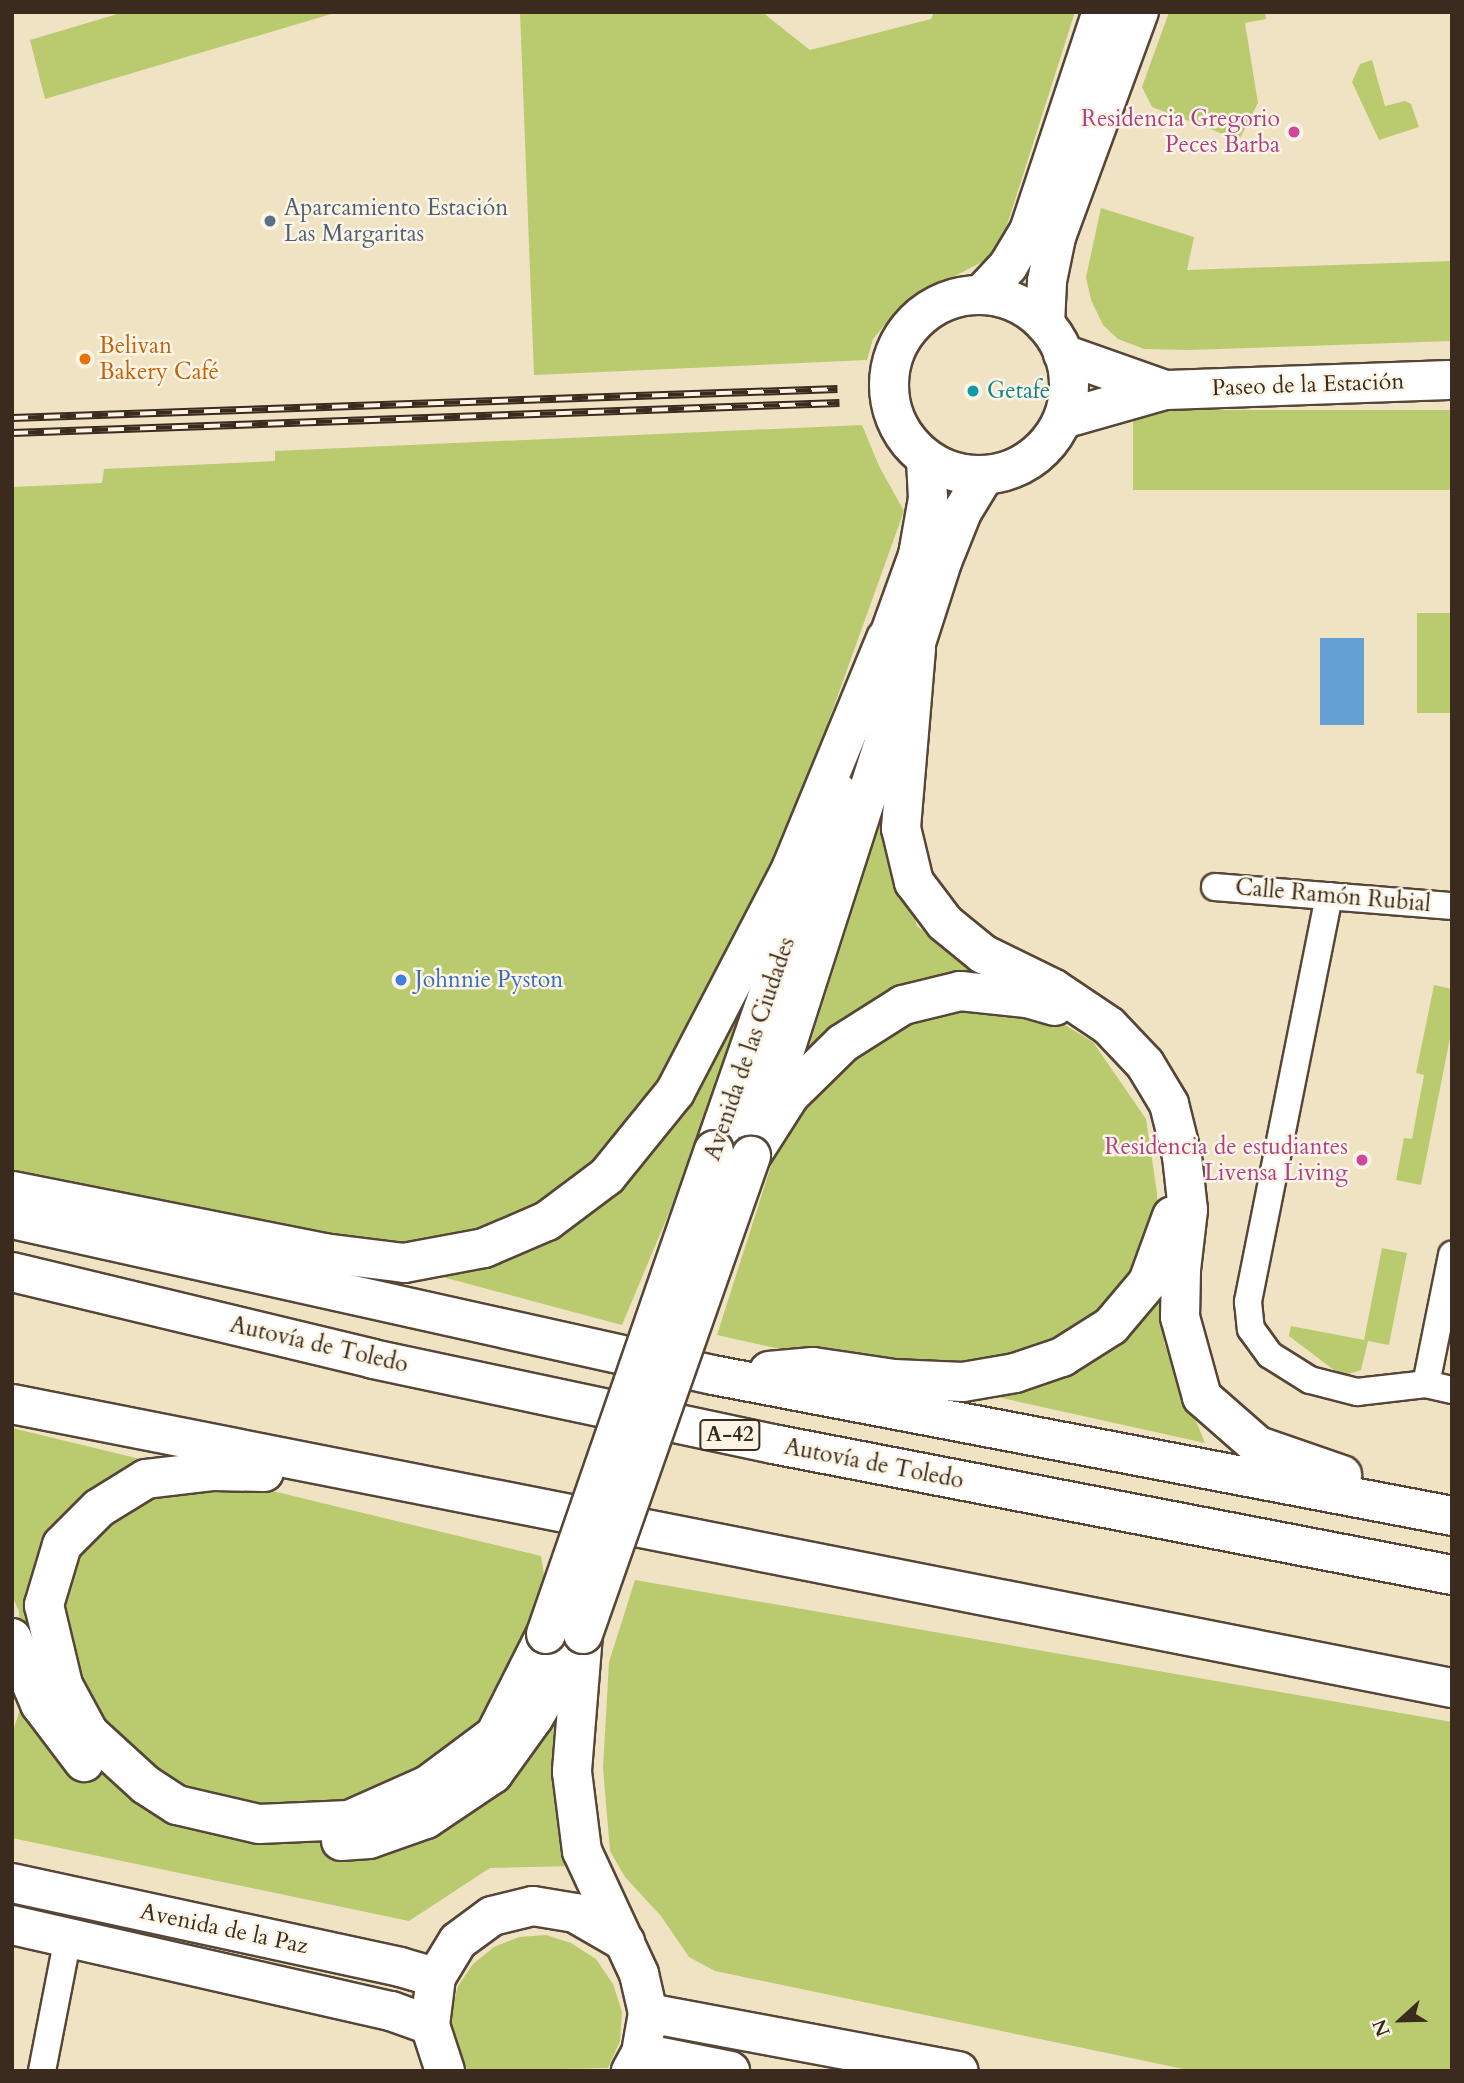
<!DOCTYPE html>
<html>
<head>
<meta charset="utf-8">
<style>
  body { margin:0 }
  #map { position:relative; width:1464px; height:2083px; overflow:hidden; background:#efe3c4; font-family:Cardo,serif }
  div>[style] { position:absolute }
  .green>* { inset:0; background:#b9cb6e; transform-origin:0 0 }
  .water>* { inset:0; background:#65a0d5; transform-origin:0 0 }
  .roads { filter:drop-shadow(2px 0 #564637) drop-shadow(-2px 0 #564637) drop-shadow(0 2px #564637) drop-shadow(0 -2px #564637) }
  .street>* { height:26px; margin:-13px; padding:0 13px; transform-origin:13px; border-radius:13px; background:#fff }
  .secondary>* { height:38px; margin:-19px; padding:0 19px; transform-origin:19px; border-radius:19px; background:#fff }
  .secondary>.ring { margin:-19px; padding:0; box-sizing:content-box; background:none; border:38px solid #fff; border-radius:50% }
  .highway>* { height:38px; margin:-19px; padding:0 19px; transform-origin:19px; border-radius:19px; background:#fff }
  .rail>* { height:8px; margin-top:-4px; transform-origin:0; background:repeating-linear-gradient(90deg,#fcf5e5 0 16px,#3b2a1e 0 32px); box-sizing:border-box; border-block:2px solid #3b2a1e }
  .bridges { filter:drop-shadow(2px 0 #564637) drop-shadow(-2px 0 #564637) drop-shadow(0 2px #564637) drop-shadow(0 -2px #564637) }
  .secondary-bridge>* { height:38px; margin:-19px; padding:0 19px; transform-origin:19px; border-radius:19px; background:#fff }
  .dots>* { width:19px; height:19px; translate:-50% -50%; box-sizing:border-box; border:4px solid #fcf5e5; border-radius:50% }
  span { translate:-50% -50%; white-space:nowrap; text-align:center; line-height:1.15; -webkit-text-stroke:5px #fcf5e5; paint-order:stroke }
  .shield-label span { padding:2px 5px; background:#fcf5e5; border:2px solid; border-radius:5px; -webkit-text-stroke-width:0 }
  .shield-label { font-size:21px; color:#3b2a1e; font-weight:700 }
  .hotel-label { font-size:23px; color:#b23c85 }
  .right { translate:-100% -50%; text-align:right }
  .service-label { font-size:23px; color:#4e5e75 }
  .left { translate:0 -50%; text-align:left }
  .food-label { font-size:23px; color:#c56008 }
  .street-label { font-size:23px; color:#3b2a1e }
  .culture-label { font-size:23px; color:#0d838f }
  .shop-label { font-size:23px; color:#366cbe }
  .frame { position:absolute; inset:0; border:14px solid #3b2a1e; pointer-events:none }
  .north { position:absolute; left:1366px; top:1985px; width:70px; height:70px; -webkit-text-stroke:5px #fcf5e5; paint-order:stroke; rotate:248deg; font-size:19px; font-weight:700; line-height:28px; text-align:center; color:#3b2a1e }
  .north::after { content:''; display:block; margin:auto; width:24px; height:32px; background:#3b2a1e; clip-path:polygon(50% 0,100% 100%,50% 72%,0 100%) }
</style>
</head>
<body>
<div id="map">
  <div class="green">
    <i style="clip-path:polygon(124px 12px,338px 12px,45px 99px,30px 40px)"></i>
    <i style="clip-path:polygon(520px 12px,762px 12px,810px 50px,931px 19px,934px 12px,1075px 12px,1001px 244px,984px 261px,904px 302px,873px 339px,867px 360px,534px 375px)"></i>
    <i style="clip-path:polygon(1169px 12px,1265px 12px,1266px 19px,1245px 23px,1258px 103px,1239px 140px,1152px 107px,1142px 87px)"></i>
    <i style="clip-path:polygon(1372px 60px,1385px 106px,1405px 101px,1411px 104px,1419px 127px,1379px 140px,1352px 82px,1360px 64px)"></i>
    <i style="clip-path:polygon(1101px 208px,1194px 237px,1187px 270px,1452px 261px,1452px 341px,1188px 350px,1144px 349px,1118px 339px,1103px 325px,1091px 300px,1086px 277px)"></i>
    <i style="left:1452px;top:410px;width:80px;height:319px;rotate:90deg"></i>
    <i style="clip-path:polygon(862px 425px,879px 466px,904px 511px,825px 731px,723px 1084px,622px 1325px,184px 1208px,12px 1172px,12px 487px,102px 483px,104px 469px,275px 461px,275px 451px)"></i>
    <i style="left:1417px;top:613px;width:35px;height:100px"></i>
    <i style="clip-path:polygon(882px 818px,917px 926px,979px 973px,1093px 1042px,1146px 1119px,1157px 1193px,1164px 1343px,1205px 1443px,717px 1335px)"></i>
    <i style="clip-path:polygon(1434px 985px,1452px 989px,1452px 1028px,1421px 1185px,1396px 1180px,1404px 1138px,1412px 1139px,1424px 1075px,1416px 1073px)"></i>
    <i style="clip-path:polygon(1382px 1248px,1407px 1253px,1389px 1345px,1368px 1341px,1361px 1370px,1342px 1376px,1289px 1336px,1291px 1326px,1364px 1340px)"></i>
    <i style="clip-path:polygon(12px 1428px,541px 1556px,565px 1704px,576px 1866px,490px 1868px,409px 1921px,12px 1838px,12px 1734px,22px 1703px,19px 1611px,12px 1596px)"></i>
    <i style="clip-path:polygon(635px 1580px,1452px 1722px,1452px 2071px,1193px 2071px,715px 1971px,689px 1957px,661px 1916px,625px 1877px,610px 1851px,603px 1768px,609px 1662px)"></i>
    <i style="clip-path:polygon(546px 1935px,571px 1943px,596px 1959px,613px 1984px,622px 2012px,620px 2041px,608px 2068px,468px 2071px,453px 2040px,451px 2013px,458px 1986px,473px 1964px,494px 1947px,519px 1937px)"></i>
  </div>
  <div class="water">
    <i style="left:1320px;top:638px;width:44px;height:87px"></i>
  </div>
  <div class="roads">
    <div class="street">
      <i style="left:1215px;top:887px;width:238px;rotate:4.6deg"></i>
      <i style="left:1329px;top:896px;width:414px;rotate:101.3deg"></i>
      <i style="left:1248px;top:1302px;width:27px;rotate:84deg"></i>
      <i style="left:1251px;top:1329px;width:32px;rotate:54deg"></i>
      <i style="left:1270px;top:1355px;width:47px;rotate:32deg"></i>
      <i style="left:1310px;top:1380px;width:49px;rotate:14.3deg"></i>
      <i style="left:1357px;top:1392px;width:69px;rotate:-6.6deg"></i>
      <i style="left:1426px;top:1384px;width:27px;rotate:13deg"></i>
      <i style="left:1426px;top:1384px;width:132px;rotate:-78.6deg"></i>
      <i style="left:42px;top:2071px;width:136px;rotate:-79deg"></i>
    </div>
    <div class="secondary">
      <i style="left:981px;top:295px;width:40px;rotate:-47deg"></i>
      <i style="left:1008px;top:266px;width:41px;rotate:-59deg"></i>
      <i style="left:1029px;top:231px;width:231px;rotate:-71.6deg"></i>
      <i class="ring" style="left:889px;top:295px;width:142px;height:142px"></i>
      <i style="left:1045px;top:324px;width:43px;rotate:-87.3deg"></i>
      <i style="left:1047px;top:281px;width:45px;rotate:-78.4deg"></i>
      <i style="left:1056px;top:237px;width:240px;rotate:-69.8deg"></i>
      <i style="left:1063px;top:354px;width:108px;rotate:19.4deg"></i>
      <i style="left:1063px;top:419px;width:106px;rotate:-15.9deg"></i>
      <i style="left:1165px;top:390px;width:287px;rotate:-2deg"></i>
      <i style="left:877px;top:669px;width:121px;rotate:-70.2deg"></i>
      <i style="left:918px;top:555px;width:58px;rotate:-80deg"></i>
      <i style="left:928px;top:498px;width:39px;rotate:-93deg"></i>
      <i style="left:758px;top:1134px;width:601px;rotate:-72.17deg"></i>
      <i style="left:942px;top:562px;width:54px;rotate:-68.2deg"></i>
      <i style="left:962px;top:512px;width:42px;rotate:-58.6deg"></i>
      <i style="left:714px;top:1150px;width:378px;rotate:-70.8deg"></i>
      <i style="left:583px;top:1634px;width:138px;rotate:94.6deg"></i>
      <i style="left:572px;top:1772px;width:80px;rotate:82.8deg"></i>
      <i style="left:582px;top:1851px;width:136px;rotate:65.1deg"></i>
      <i style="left:639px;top:1974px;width:40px;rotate:77deg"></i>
      <i style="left:648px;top:2013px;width:41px;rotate:99.9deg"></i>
      <i style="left:641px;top:2053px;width:21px;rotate:119deg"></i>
      <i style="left:12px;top:1883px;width:397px;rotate:12.2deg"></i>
      <i style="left:400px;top:1967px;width:37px;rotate:16deg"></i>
      <i style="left:12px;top:1925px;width:389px;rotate:12.8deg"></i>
      <i style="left:391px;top:2011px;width:41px;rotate:19.7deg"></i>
      <i style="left:648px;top:2013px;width:316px;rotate:10.6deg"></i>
      <i style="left:641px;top:2053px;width:91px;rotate:11.4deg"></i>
      <i style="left:445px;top:2071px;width:48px;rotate:-108.1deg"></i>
      <i style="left:430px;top:2025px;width:48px;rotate:-82.9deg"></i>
      <i style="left:436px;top:1977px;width:42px;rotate:-58.6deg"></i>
      <i style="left:458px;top:1941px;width:42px;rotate:-36.3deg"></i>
      <i style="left:492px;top:1916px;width:42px;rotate:-13.7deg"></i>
      <i style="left:533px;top:1906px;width:43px;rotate:9.5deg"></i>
      <i style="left:575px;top:1913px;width:58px;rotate:30.1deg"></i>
    </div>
    <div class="highway">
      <i style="left:916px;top:649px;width:180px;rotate:94.8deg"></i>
      <i style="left:901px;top:828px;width:56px;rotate:76.5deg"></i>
      <i style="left:914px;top:882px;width:51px;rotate:52.9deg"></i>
      <i style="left:945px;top:923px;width:49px;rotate:39.2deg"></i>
      <i style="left:983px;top:954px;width:79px;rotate:26.2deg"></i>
      <i style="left:1054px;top:989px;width:66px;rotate:33.9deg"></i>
      <i style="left:1109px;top:1026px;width:52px;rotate:46.5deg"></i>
      <i style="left:1145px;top:1064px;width:47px;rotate:59deg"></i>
      <i style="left:1169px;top:1104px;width:54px;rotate:76deg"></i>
      <i style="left:1182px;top:1156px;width:54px;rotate:83.7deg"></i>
      <i style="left:1188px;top:1210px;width:60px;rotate:96.7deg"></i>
      <i style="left:1181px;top:1270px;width:47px;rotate:91.2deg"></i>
      <i style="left:1180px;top:1317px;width:83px;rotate:74.6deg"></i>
      <i style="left:1202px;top:1397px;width:74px;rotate:41.2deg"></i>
      <i style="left:1258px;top:1446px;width:89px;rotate:19deg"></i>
      <i style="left:751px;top:1156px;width:72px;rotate:-57.4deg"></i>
      <i style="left:790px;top:1095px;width:74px;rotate:-44.5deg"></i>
      <i style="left:843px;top:1043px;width:71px;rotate:-32.3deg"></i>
      <i style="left:903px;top:1005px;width:59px;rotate:-13.8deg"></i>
      <i style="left:960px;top:991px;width:67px;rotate:6deg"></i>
      <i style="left:1027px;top:998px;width:29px;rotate:16deg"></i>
      <i style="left:12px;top:1191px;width:318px;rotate:11.2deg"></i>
      <i style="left:324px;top:1253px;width:81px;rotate:7.1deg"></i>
      <i style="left:404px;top:1263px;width:81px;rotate:-10.6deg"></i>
      <i style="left:484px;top:1248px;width:69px;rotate:-23.2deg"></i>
      <i style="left:547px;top:1221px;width:75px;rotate:-36.9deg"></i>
      <i style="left:607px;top:1176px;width:108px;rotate:-51deg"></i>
      <i style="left:675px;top:1092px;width:251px;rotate:-62.5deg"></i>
      <i style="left:791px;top:869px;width:249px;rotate:-67.6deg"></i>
      <i style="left:12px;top:1219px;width:718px;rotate:12.55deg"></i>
      <i style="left:713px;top:1375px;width:752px;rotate:10.8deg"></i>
      <i style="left:12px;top:1272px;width:371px;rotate:13.5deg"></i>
      <i style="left:373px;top:1359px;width:409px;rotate:12deg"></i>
      <i style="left:773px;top:1444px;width:692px;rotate:10.92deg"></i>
      <i style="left:769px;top:1371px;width:44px;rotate:-5.2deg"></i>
      <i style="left:813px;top:1367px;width:82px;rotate:8.4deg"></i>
      <i style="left:894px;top:1379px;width:69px;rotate:2.5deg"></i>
      <i style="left:963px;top:1382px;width:53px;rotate:-9.8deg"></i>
      <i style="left:1015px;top:1373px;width:50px;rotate:-18.8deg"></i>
      <i style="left:1062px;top:1357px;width:58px;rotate:-32.3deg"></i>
      <i style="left:1111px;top:1326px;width:57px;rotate:-49.9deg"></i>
      <i style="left:1148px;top:1282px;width:70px;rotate:-70deg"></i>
      <i style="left:12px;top:1404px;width:1468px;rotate:11.16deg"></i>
      <i style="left:264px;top:1472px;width:50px;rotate:-178.9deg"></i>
      <i style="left:214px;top:1471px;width:68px;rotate:173.3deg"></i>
      <i style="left:146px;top:1479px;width:55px;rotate:148.3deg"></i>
      <i style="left:99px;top:1508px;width:52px;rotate:135deg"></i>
      <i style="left:62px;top:1545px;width:63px;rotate:106.7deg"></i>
      <i style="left:44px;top:1605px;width:82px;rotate:76.6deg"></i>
      <i style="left:63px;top:1685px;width:55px;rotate:61.6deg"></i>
      <i style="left:89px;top:1733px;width:77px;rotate:42.4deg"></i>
      <i style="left:146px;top:1785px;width:37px;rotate:33deg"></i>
      <i style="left:177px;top:1805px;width:84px;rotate:13deg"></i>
      <i style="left:259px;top:1824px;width:90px;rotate:-2.5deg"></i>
      <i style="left:349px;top:1820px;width:86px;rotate:-23.9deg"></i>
      <i style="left:428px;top:1785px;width:84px;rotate:-36.7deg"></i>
      <i style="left:495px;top:1735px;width:113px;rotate:-63.2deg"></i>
      <i style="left:12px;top:1638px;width:72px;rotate:67deg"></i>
      <i style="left:40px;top:1704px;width:73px;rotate:52.8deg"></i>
      <i style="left:341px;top:1841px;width:28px;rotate:-4deg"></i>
      <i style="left:369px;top:1839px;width:60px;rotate:-19.3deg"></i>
      <i style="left:426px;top:1819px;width:81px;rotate:-33.9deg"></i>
      <i style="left:493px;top:1774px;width:70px;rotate:-54.3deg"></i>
      <i style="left:534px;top:1717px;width:96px;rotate:-59.4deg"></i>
    </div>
  </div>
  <div class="rail">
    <i style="left:12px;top:418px;width:826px;rotate:-2.01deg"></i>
    <i style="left:12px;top:433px;width:828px;rotate:-2.08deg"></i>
  </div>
  <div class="bridges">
    <div class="secondary-bridge">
      <i style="left:546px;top:1634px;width:512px;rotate:-70.86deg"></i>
      <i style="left:583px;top:1634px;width:507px;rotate:-70.64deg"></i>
    </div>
  </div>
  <div class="dots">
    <i style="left:1294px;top:132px;background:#d1479c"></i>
    <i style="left:270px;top:221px;background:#5c6f8a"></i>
    <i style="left:85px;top:359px;background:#e8710a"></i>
    <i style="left:973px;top:391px;background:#0f9aa8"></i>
    <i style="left:401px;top:980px;background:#3f7fe0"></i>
    <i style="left:1362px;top:1160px;background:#d1479c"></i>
  </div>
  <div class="shield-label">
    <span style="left:730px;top:1435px">A-42</span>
  </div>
  <div class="hotel-label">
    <span class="right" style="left:1280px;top:132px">Residencia Gregorio<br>Peces Barba</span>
    <span class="right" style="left:1348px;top:1160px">Residencia de estudiantes<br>Livensa Living</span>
  </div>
  <div class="service-label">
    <span class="left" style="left:284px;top:221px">Aparcamiento Estación<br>Las Margaritas</span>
  </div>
  <div class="food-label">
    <span class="left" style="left:99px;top:359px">Belivan<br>Bakery Café</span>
  </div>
  <div class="street-label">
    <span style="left:1308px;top:385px;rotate:-2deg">Paseo de la Estación</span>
    <span style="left:1333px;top:896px;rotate:5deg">Calle Ramón Rubial</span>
    <span style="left:750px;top:1049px;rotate:-71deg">Avenida de las Ciudades</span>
    <span style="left:319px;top:1345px;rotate:13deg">Autovía de Toledo</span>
    <span style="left:874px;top:1464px;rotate:11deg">Autovía de Toledo</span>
    <span style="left:224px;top:1929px;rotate:12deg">Avenida de la Paz</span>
  </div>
  <div class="culture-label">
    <span class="left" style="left:987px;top:391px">Getafe</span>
  </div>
  <div class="shop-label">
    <span class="left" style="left:415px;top:980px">Johnnie Pyston</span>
  </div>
  <div class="frame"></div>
  <div class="north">N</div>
</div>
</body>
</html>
